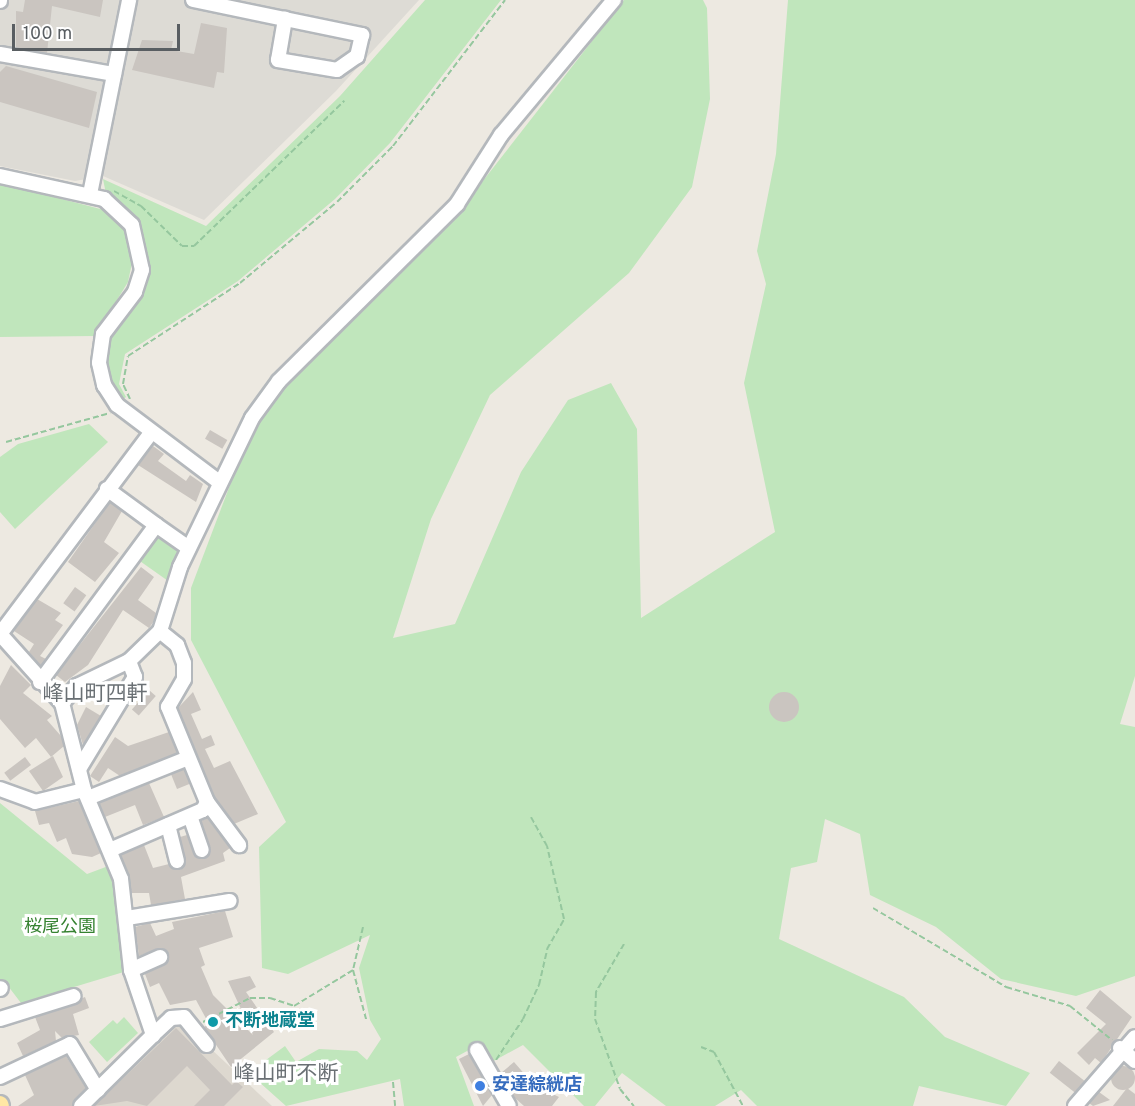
<!DOCTYPE html>
<html>
<head>
<meta charset="utf-8">
<style>
  body { margin:0 }
  #map { position:relative; width:1135px; height:1106px; overflow:hidden; background:#ede9e1; font-family:Overpass,"Noto Sans JP",sans-serif }
  div>[style] { position:absolute }
  .industrial>* { inset:0; background:#dddbd5 }
  .education>* { inset:0; background:#ddd8cf }
  .green>* { inset:0; background:#c0e6bc }
  .building>* { inset:0; background:#cac5c0; transform-origin:0 0 }
  .round { border-radius:50% }
  .path>* { height:2px; margin-top:-1px; transform-origin:0; background:repeating-linear-gradient(90deg,#95c79e 0 6px,transparent 0 9px) }
  .roads { filter:drop-shadow(2px 0 #b4b8bc) drop-shadow(-2px 0 #b4b8bc) drop-shadow(0 2px #b4b8bc) drop-shadow(0 -2px #b4b8bc) }
  .minor>* { height:14px; margin:-7px; padding:0 7px; transform-origin:7px; border-radius:7px; background:#fff }
  .major>* { height:16px; margin:-8px; padding:0 8px; transform-origin:8px; border-radius:8px; background:#ffe7a4 }
  .dots>* { width:16px; height:16px; translate:-50% -50%; box-sizing:border-box; border:3px solid #fff; border-radius:50% }
  span { translate:-50% -50%; white-space:nowrap; text-align:center; line-height:1.15; -webkit-text-stroke:6px #fff; paint-order:stroke }
  .park-label { font-size:18px; color:#368231 }
  .culture-label { font-size:18px; color:#0d838f; font-weight:700 }
  .left { translate:0 -50%; text-align:left }
  .shop-label { font-size:18px; color:#366cbe; font-weight:700 }
  .quarter-label { font-size:21px; color:#6a7074 }
  .scale { position:absolute; left:12px; top:24px; width:168px; height:27px; box-sizing:border-box; border:3px solid #595e62; border-top:0; padding-left:8px; font-size:18px; line-height:21px; white-space:nowrap; color:#595e62; -webkit-text-stroke:4px #fff; paint-order:stroke }
</style>
</head>
<body>
<div id="map">
  <div class="industrial">
    <i style="clip-path:polygon(0 0,419px 0,336px 91px,204px 220px,103px 176px,75px 181px,0 166px)"></i>
  </div>
  <div class="education">
    <i style="clip-path:polygon(181px 1021px,272px 1106px,87px 1106px,172px 1022px)"></i>
  </div>
  <div class="green">
    <i style="clip-path:polygon(425px 0,501px 0,390px 143px,335px 199px,238px 281px,125px 354px,119px 384px,126px 397px,121px 401px,105px 364px,108px 336px,147px 272px,146px 246px,137px 222px,106px 194px,103px 179px,206px 226px,340px 96px)"></i>
    <i style="clip-path:polygon(624px 0,703px 0,707px 8px,710px 99px,692px 187px,629px 273px,490px 395px,431px 519px,393px 638px,455px 624px,521px 472px,568px 400px,611px 383px,637px 429px,641px 618px,775px 532px,744px 383px,766px 284px,757px 251px,776px 154px,788px 0,1135px 0,1135px 676px,1120px 724px,1135px 727px,1135px 976px,1076px 996px,1001px 979px,936px 927px,870px 895px,860px 834px,825px 819px,817px 862px,791px 868px,779px 939px,904px 997px,945px 1037px,1030px 1073px,1006px 1106px,919px 1086px,913px 1106px,757px 1106px,741px 1090px,715px 1106px,666px 1106px,622px 1073px,595px 1106px,584px 1106px,523px 1045px,490px 1063px,480px 1044px,456px 1057px,474px 1106px,404px 1106px,400px 1079px,286px 1106px,258px 1081px,266px 1060px,285px 1046px,296px 1062px,319px 1049px,357px 1051px,367px 1060px,381px 1039px,370px 1020px,359px 968px,370px 935px,288px 974px,262px 968px,259px 847px,286px 822px,191px 640px,191px 588px,255px 419px,461px 209px)"></i>
    <i style="clip-path:polygon(0 183px,112px 212px,124px 227px,134px 253px,128px 282px,95px 336px,0 337px)"></i>
    <i style="clip-path:polygon(89px 424px,108px 442px,15px 529px,0 512px,0 457px,18px 444px)"></i>
    <i style="clip-path:polygon(161px 535px,181px 555px,171px 583px,137px 559px)"></i>
    <i style="clip-path:polygon(0 803px,87px 874px,111px 865px,127px 971px,21px 1003px,8px 986px,0 985px)"></i>
    <i style="clip-path:polygon(124px 1017px,138px 1033px,107px 1062px,89px 1042px,113px 1020px,117px 1024px)"></i>
  </div>
  <div class="building">
    <i style="clip-path:polygon(25px 0,103px 0,100px 17px,52px 6px,47px 53px,16px 48px,16px 11px,23px 12px)"></i>
    <i style="clip-path:polygon(201px 23px,227px 28px,224px 73px,217px 72px,214px 88px,132px 70px,142px 40px,173px 41px,171px 50px,194px 54px)"></i>
    <i style="clip-path:polygon(6px 66px,97px 92px,89px 128px,0 102px,0 72px)"></i>
    <i style="left:210px;top:430px;width:20px;height:10px;rotate:30deg"></i>
    <i style="clip-path:polygon(153px 446px,164px 454px,158px 461px,186px 481px,190px 475px,203px 484px,196px 502px,138px 465px)"></i>
    <i style="clip-path:polygon(110px 502px,122px 511px,104px 542px,119px 553px,95px 582px,68px 562px)"></i>
    <i style="clip-path:polygon(141px 567px,154px 577px,138px 600px,156px 613px,154px 621px,149px 628px,123px 610px,88px 665px,65px 682px,56px 675px)"></i>
    <i style="left:75px;top:587px;width:14px;height:20px;rotate:36deg"></i>
    <i style="clip-path:polygon(37px 599px,61px 613px,55px 620px,63px 625px,40px 656px,46px 659px,41px 666px,29px 652px,34px 644px,14px 631px)"></i>
    <i style="clip-path:polygon(11px 665px,31px 685px,23px 693px,52px 716px,47px 720px,61px 736px,64px 746px,51px 757px,36px 738px,25px 748px,0 719px,0 686px)"></i>
    <i style="left:149px;top:690px;width:9px;height:26px;rotate:41deg"></i>
    <i class="round" style="left:769px;top:692px;width:30px;height:30px"></i>
    <i style="clip-path:polygon(193px 692px,201px 710px,191px 714px,202px 739px,211px 735px,215px 745px,205px 749px,214px 768px,230px 761px,258px 814px,234px 824px,216px 800px,178px 708px)"></i>
    <i style="clip-path:polygon(86px 707px,101px 716px,83px 745px,77px 725px)"></i>
    <i style="clip-path:polygon(169px 732px,177px 753px,120px 776px,108px 768px,99px 782px,90px 776px,115px 737px,128px 746px)"></i>
    <i style="clip-path:polygon(53px 756px,63px 777px,43px 791px,29px 771px)"></i>
    <i style="left:25px;top:757px;width:10px;height:26px;rotate:53deg"></i>
    <i style="left:184px;top:769px;width:16px;height:14px;rotate:68deg"></i>
    <i style="clip-path:polygon(149px 783px,164px 817px,143px 825px,135px 805px,105px 817px,99px 803px)"></i>
    <i style="clip-path:polygon(79px 801px,101px 853px,92px 857px,72px 854px,66px 838px,57px 842px,49px 823px,39px 825px,35px 811px)"></i>
    <i style="clip-path:polygon(207px 818px,230px 848px,223px 853px,225px 861px,181px 877px,185px 899px,151px 905px,149px 893px,132px 893px,121px 855px,144px 845px,153px 868px,169px 864px,180px 870px,186px 863px,180px 837px,187px 835px,197px 857px,209px 855px,201px 821px)"></i>
    <i style="clip-path:polygon(225px 911px,233px 937px,199px 948px,205px 965px,201px 967px,213px 995px,253px 1035px,228px 981px,250px 976px,256px 987px,246px 992px,274px 1032px,231px 1067px,204px 1027px,209px 1024px,196px 1000px,170px 1005px,159px 983px,150px 987px,145px 974px,167px 963px,168px 954px,160px 948px,139px 956px,135px 927px,150px 923px,156px 936px,174px 929px,172px 922px)"></i>
    <i style="clip-path:polygon(1100px 990px,1132px 1017px,1101px 1063px,1095px 1058px,1089px 1065px,1077px 1053px,1106px 1024px,1086px 1008px)"></i>
    <i style="clip-path:polygon(85px 997px,89px 1008px,73px 1014px,79px 1035px,62px 1038px,55px 1031px,56px 1041px,23px 1056px,17px 1043px,40px 1030px,35px 1017px)"></i>
    <i style="clip-path:polygon(176px 1028px,232px 1085px,236px 1081px,243px 1087px,224px 1106px,194px 1106px,210px 1090px,187px 1066px,147px 1106px,127px 1101px,94px 1106px)"></i>
    <i style="clip-path:polygon(469px 1054px,492px 1095px,483px 1106px,459px 1059px)"></i>
    <i style="clip-path:polygon(66px 1056px,86px 1088px,72px 1106px,18px 1106px,34px 1095px,25px 1075px)"></i>
    <i style="left:1059px;top:1061px;width:33px;height:15px;rotate:38deg"></i>
    <i style="clip-path:polygon(514px 1062px,534px 1085px,559px 1097px,552px 1106px,524px 1106px,515px 1098px,501px 1073px)"></i>
    <i class="round" style="left:1111px;top:1066px;width:24px;height:24px"></i>
    <i style="clip-path:polygon(1127px 1088px,1135px 1094px,1135px 1106px,1113px 1106px)"></i>
    <i style="clip-path:polygon(1099px 1092px,1110px 1100px,1093px 1106px,1089px 1103px)"></i>
  </div>
  <div class="path">
    <i style="left:114px;top:191px;width:31px;rotate:29deg"></i>
    <i style="left:141px;top:206px;width:57px;rotate:44.3deg"></i>
    <i style="left:182px;top:246px;width:12px"></i>
    <i style="left:194px;top:246px;width:209px;rotate:-44deg"></i>
    <i style="left:130px;top:399px;width:17px;rotate:-115deg"></i>
    <i style="left:123px;top:384px;width:28px;rotate:-80deg"></i>
    <i style="left:128px;top:356px;width:134px;rotate:-33.1deg"></i>
    <i style="left:240px;top:283px;width:126px;rotate:-39.9deg"></i>
    <i style="left:337px;top:202px;width:79px;rotate:-45deg"></i>
    <i style="left:393px;top:146px;width:184px;rotate:-52.5deg"></i>
    <i style="left:6px;top:442px;width:108px;rotate:-15.6deg"></i>
    <i style="left:873px;top:908px;width:155px;rotate:30.7deg"></i>
    <i style="left:1006px;top:987px;width:67px;rotate:16.5deg"></i>
    <i style="left:1070px;top:1006px;width:54px;rotate:39deg"></i>
    <i style="left:363px;top:927px;width:44px;rotate:103.1deg"></i>
    <i style="left:353px;top:970px;width:51px;rotate:75.1deg"></i>
    <i style="left:624px;top:944px;width:56px;rotate:120.3deg"></i>
    <i style="left:596px;top:992px;width:27px;rotate:92deg"></i>
    <i style="left:595px;top:1019px;width:74px;rotate:70.3deg"></i>
    <i style="left:620px;top:1089px;width:22px;rotate:51deg"></i>
    <i style="left:203px;top:1022px;width:53px;rotate:-27.1deg"></i>
    <i style="left:250px;top:998px;width:20px"></i>
    <i style="left:270px;top:998px;width:25px;rotate:18deg"></i>
    <i style="left:294px;top:1006px;width:69px;rotate:-31.4deg"></i>
    <i style="left:701px;top:1047px;width:14px;rotate:21deg"></i>
    <i style="left:714px;top:1052px;width:61px;rotate:61.8deg"></i>
    <i style="left:496px;top:1060px;width:49px;rotate:-56.6deg"></i>
    <i style="left:523px;top:1019px;width:38px;rotate:-65deg"></i>
    <i style="left:539px;top:985px;width:37px;rotate:-77deg"></i>
    <i style="left:547px;top:949px;width:34px;rotate:-60deg"></i>
    <i style="left:564px;top:919px;width:75px;rotate:-103.1deg"></i>
    <i style="left:547px;top:846px;width:33px;rotate:-119deg"></i>
    <i style="left:393px;top:1082px;width:24px;rotate:85deg"></i>
  </div>
  <div class="roads">
    <div class="minor">
      <i style="left:193px;top:0;width:94px;rotate:11.7deg"></i>
      <i style="left:285px;top:19px;width:79px;rotate:11.7deg"></i>
      <i style="left:362px;top:35px;width:22px;rotate:103deg"></i>
      <i style="left:357px;top:56px;width:24px;rotate:145deg"></i>
      <i style="left:337px;top:70px;width:60px;rotate:-170.4deg"></i>
      <i style="left:278px;top:60px;width:42px;rotate:-80.3deg"></i>
      <i style="left:0;top:1px;width:1px;rotate:-90deg"></i>
      <i style="left:0;top:54px;width:116px;rotate:10deg"></i>
      <i style="left:0;top:176px;width:107px;rotate:12.5deg"></i>
      <i style="left:104px;top:199px;width:38px;rotate:43deg"></i>
      <i style="left:132px;top:225px;width:46px;rotate:77.5deg"></i>
      <i style="left:142px;top:270px;width:23px;rotate:108deg"></i>
      <i style="left:135px;top:292px;width:53px;rotate:127.3deg"></i>
      <i style="left:103px;top:334px;width:29px;rotate:98deg"></i>
      <i style="left:99px;top:363px;width:23px;rotate:77deg"></i>
      <i style="left:104px;top:385px;width:24px;rotate:57deg"></i>
      <i style="left:117px;top:405px;width:126px;rotate:37deg"></i>
      <i style="left:90px;top:194px;width:198px;rotate:-78.6deg"></i>
      <i style="left:156px;top:525px;width:40px;rotate:34.9deg"></i>
      <i style="left:0;top:634px;width:93px;rotate:48.1deg"></i>
      <i style="left:62px;top:703px;width:23px;rotate:-49deg"></i>
      <i style="left:77px;top:686px;width:58px;rotate:-25.7deg"></i>
      <i style="left:129px;top:661px;width:43px;rotate:-44.1deg"></i>
      <i style="left:160px;top:631px;width:67px;rotate:-72.6deg"></i>
      <i style="left:180px;top:567px;width:165px;rotate:-64.2deg"></i>
      <i style="left:252px;top:418px;width:46px;rotate:-53.9deg"></i>
      <i style="left:279px;top:381px;width:251px;rotate:-44.8deg"></i>
      <i style="left:457px;top:204px;width:82px;rotate:-57.5deg"></i>
      <i style="left:501px;top:135px;width:176px;rotate:-50.1deg"></i>
      <i style="left:0;top:634px;width:251px;rotate:-53.1deg"></i>
      <i style="left:40px;top:682px;width:195px;rotate:-53.5deg"></i>
      <i style="left:156px;top:525px;width:61px;rotate:-143.7deg"></i>
      <i style="left:62px;top:703px;width:90px;rotate:75.8deg"></i>
      <i style="left:84px;top:790px;width:96px;rotate:67.4deg"></i>
      <i style="left:121px;top:879px;width:92px;rotate:83.7deg"></i>
      <i style="left:131px;top:970px;width:69px;rotate:71.3deg"></i>
      <i style="left:153px;top:1035px;width:101px;rotate:135.4deg"></i>
      <i style="left:79px;top:769px;width:108px;rotate:-58.7deg"></i>
      <i style="left:135px;top:677px;width:17px;rotate:-111deg"></i>
      <i style="left:0;top:789px;width:37px;rotate:20deg"></i>
      <i style="left:35px;top:802px;width:50px;rotate:-13.8deg"></i>
      <i style="left:88px;top:798px;width:108px;rotate:-21.8deg"></i>
      <i style="left:207px;top:802px;width:54px;rotate:53.3deg"></i>
      <i style="left:190px;top:816px;width:36px;rotate:71deg"></i>
      <i style="left:168px;top:825px;width:37px;rotate:76deg"></i>
      <i style="left:110px;top:850px;width:101px;rotate:-23.3deg"></i>
      <i style="left:203px;top:810px;width:9px;rotate:-63deg"></i>
      <i style="left:207px;top:802px;width:103px;rotate:-112.3deg"></i>
      <i style="left:168px;top:707px;width:32px;rotate:-60deg"></i>
      <i style="left:184px;top:679px;width:16px;rotate:-90deg"></i>
      <i style="left:184px;top:663px;width:19px;rotate:-111deg"></i>
      <i style="left:177px;top:645px;width:22px;rotate:-141deg"></i>
      <i style="left:127px;top:918px;width:104px;rotate:-9.4deg"></i>
      <i style="left:131px;top:970px;width:32px;rotate:-24deg"></i>
      <i style="left:0;top:989px;width:1px;rotate:-45deg"></i>
      <i style="left:0;top:1019px;width:77px;rotate:-17.3deg"></i>
      <i style="left:153px;top:1035px;width:25px;rotate:-43deg"></i>
      <i style="left:171px;top:1018px;width:13px;rotate:-4deg"></i>
      <i style="left:184px;top:1017px;width:36px;rotate:51deg"></i>
      <i style="left:1120px;top:1048px;width:20px;rotate:41deg"></i>
      <i style="left:477px;top:1050px;width:64px;rotate:60.3deg"></i>
      <i style="left:0;top:1077px;width:77px;rotate:-25.2deg"></i>
      <i style="left:70px;top:1044px;width:54px;rotate:58.7deg"></i>
      <i style="left:1075px;top:1106px;width:91px;rotate:-49deg"></i>
    </div>
    <div class="major">
      <i style="left:0;top:1104px;width:2px;rotate:63deg"></i>
    </div>
  </div>
  <div class="dots">
    <i style="left:213px;top:1022px;background:#0f9aa8"></i>
    <i style="left:480px;top:1086px;background:#3f7fe0"></i>
  </div>
  <div class="park-label">
    <span style="left:60px;top:928px">桜尾公園</span>
  </div>
  <div class="culture-label">
    <span class="left" style="left:225px;top:1022px">不断地蔵堂</span>
  </div>
  <div class="shop-label">
    <span class="left" style="left:492px;top:1086px">安達綜絖店</span>
  </div>
  <div class="quarter-label">
    <span style="left:95px;top:695px">峰山町四軒</span>
    <span style="left:286px;top:1075px">峰山町不断</span>
  </div>
  <div class="scale">100 m</div>
</div>
</body>
</html>
